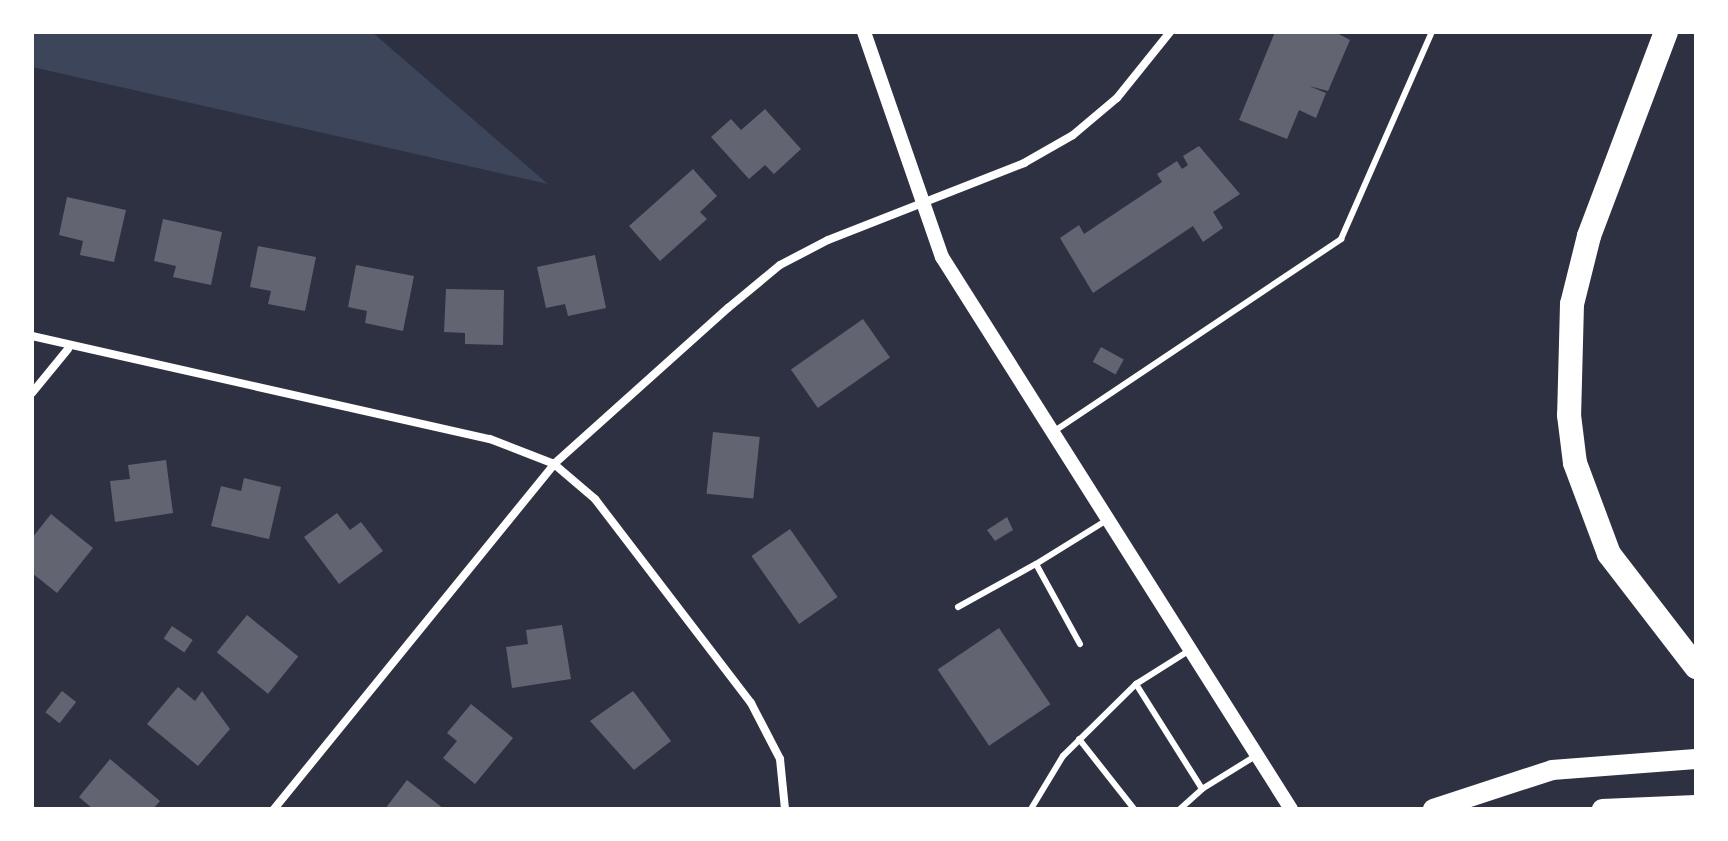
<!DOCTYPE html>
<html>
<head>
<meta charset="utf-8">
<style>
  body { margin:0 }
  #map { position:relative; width:1728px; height:841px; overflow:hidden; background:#2d3142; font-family:Roboto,sans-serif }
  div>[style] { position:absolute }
  .green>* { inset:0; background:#3c4559 }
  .building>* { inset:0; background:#626471; transform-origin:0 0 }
  .service>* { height:6px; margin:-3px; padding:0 3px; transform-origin:3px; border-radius:3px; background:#fff }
  .minor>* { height:8px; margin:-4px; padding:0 4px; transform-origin:4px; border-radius:4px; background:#fff }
  .tertiary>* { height:14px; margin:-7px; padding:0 7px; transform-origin:7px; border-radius:7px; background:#fff }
  .primary>* { height:20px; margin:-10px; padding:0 10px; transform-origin:10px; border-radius:10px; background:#fff }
  .motorway>* { height:24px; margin:-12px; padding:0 12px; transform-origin:12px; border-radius:12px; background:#fff }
  span { translate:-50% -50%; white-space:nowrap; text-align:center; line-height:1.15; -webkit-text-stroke:6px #fff; paint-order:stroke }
  .frame { position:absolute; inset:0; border:34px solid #fff; pointer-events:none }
</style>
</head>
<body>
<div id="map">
  <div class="green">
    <i style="clip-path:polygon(32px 32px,372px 32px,548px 184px,32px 67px)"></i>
  </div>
  <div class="building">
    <i style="clip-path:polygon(1275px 32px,1335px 32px,1350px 40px,1328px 91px,1309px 86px,1326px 93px,1316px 118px,1299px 110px,1287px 139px,1239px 120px)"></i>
    <i style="clip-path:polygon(765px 109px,801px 149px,774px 174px,765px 165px,749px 179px,711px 137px,731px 119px,741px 130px)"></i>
    <i style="clip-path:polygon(1199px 146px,1240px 194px,1213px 212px,1223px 228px,1203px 242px,1193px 226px,1093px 293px,1060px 238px,1079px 225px,1084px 234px,1162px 182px,1157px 174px,1177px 161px,1182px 169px,1188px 165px,1183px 156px)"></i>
    <i style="clip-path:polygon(693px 169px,717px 196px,700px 212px,707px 219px,660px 261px,629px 226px)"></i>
    <i style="clip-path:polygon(67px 197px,126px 210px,114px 262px,80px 255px,83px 241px,59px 235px)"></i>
    <i style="clip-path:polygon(163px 219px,222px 232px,211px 285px,173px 277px,176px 266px,154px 261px)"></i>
    <i style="clip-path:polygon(258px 246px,316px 257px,305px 311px,268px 304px,271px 291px,250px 287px)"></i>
    <i style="clip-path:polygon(595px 255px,606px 308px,568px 316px,565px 304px,546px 308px,537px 267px)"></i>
    <i style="clip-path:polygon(356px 265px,414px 276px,403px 331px,365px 323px,367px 311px,348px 307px)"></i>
    <i style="clip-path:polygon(446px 289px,504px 290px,503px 345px,465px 344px,465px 333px,444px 332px)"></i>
    <i style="left:863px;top:319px;width:47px;height:88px;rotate:55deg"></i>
    <i style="left:1101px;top:347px;width:26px;height:17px;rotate:29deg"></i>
    <i style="left:713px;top:432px;width:47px;height:62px;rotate:6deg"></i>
    <i style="clip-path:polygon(166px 460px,173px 513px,115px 522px,110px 481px,130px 479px,128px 465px)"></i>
    <i style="clip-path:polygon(244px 478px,281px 487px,269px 539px,211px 526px,221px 486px,241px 491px)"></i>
    <i style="clip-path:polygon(337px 513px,350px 530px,361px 522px,383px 551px,339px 584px,304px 537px)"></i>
    <i style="clip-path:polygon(51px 514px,93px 548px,57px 593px,32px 573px,32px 538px)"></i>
    <i style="clip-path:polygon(1007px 517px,1013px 530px,995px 541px,987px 530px)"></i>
    <i style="left:790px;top:529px;width:83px;height:47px;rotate:55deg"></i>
    <i style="left:247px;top:615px;width:66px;height:48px;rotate:39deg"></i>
    <i style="clip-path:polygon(562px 625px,571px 679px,512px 688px,506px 647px,528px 644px,526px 630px)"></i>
    <i style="left:172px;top:626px;width:25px;height:15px;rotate:34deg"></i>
    <i style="left:999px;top:628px;width:92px;height:74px;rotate:56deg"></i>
    <i style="clip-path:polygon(178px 687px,195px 701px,202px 691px,230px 729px,198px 766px,147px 724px)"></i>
    <i style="left:62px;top:691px;width:18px;height:27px;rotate:38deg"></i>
    <i style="clip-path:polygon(633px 691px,671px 741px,634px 770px,590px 721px)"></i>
    <i style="clip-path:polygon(471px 704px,513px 738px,475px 784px,443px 758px,457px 741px,447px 733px)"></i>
    <i style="clip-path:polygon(110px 759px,160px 801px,153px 809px,93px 809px,79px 797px)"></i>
    <i style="clip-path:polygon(407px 780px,444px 809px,385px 809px)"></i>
  </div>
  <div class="service">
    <i style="left:1053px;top:432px;width:347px;rotate:-33.8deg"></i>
    <i style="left:1341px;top:239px;width:226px;rotate:-66.3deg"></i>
    <i style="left:958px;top:607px;width:89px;rotate:-28.9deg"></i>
    <i style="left:1080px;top:644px;width:91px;rotate:-118.8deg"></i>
    <i style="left:1036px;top:564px;width:84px;rotate:-31.8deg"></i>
    <i style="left:1190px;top:650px;width:64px;rotate:147.8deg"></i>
    <i style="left:1136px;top:684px;width:124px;rotate:57.8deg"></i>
    <i style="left:1202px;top:789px;width:65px;rotate:-31.7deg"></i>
    <i style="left:1079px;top:739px;width:89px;rotate:51.8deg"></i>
    <i style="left:1031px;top:809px;width:62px;rotate:-58.9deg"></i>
    <i style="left:1063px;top:756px;width:103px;rotate:-44.6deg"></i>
    <i style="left:1180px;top:809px;width:30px;rotate:-42deg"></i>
  </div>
  <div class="minor">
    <i style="left:32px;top:336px;width:469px;rotate:12.7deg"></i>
    <i style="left:490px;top:439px;width:69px;rotate:21.3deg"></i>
    <i style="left:554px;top:464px;width:54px;rotate:40.5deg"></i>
    <i style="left:595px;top:499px;width:257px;rotate:52.6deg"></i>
    <i style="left:751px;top:703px;width:63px;rotate:62.6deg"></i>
    <i style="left:780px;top:759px;width:50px;rotate:84.3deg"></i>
    <i style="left:32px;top:393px;width:57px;rotate:-50.7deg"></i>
    <i style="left:274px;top:809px;width:444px;rotate:-50.9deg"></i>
    <i style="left:554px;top:464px;width:234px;rotate:-41.9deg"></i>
    <i style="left:728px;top:308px;width:67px;rotate:-39.6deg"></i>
    <i style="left:780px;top:265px;width:54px;rotate:-27.5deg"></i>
    <i style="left:828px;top:240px;width:211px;rotate:-21.4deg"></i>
    <i style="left:1024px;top:163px;width:56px;rotate:-29.7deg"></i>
    <i style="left:1073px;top:135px;width:57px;rotate:-40.1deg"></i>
    <i style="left:1117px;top:98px;width:85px;rotate:-51.2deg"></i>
  </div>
  <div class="tertiary">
    <i style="left:864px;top:32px;width:238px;rotate:70.9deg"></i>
    <i style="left:942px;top:257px;width:653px;rotate:57.7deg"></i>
  </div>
  <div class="primary">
    <i style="left:1433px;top:809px;width:125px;rotate:-18.1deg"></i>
    <i style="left:1552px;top:770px;width:144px;rotate:-4.4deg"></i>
    <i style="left:1602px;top:809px;width:94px;rotate:-2.4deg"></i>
  </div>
  <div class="motorway">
    <i style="left:1666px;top:32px;width:218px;rotate:110.7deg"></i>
    <i style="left:1589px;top:236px;width:70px;rotate:104deg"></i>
    <i style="left:1572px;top:304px;width:111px;rotate:91.5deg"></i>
    <i style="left:1569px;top:415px;width:48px;rotate:82.9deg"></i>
    <i style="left:1575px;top:463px;width:97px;rotate:69.5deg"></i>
    <i style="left:1609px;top:554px;width:143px;rotate:52.4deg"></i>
  </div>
  <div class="frame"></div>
</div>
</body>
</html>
